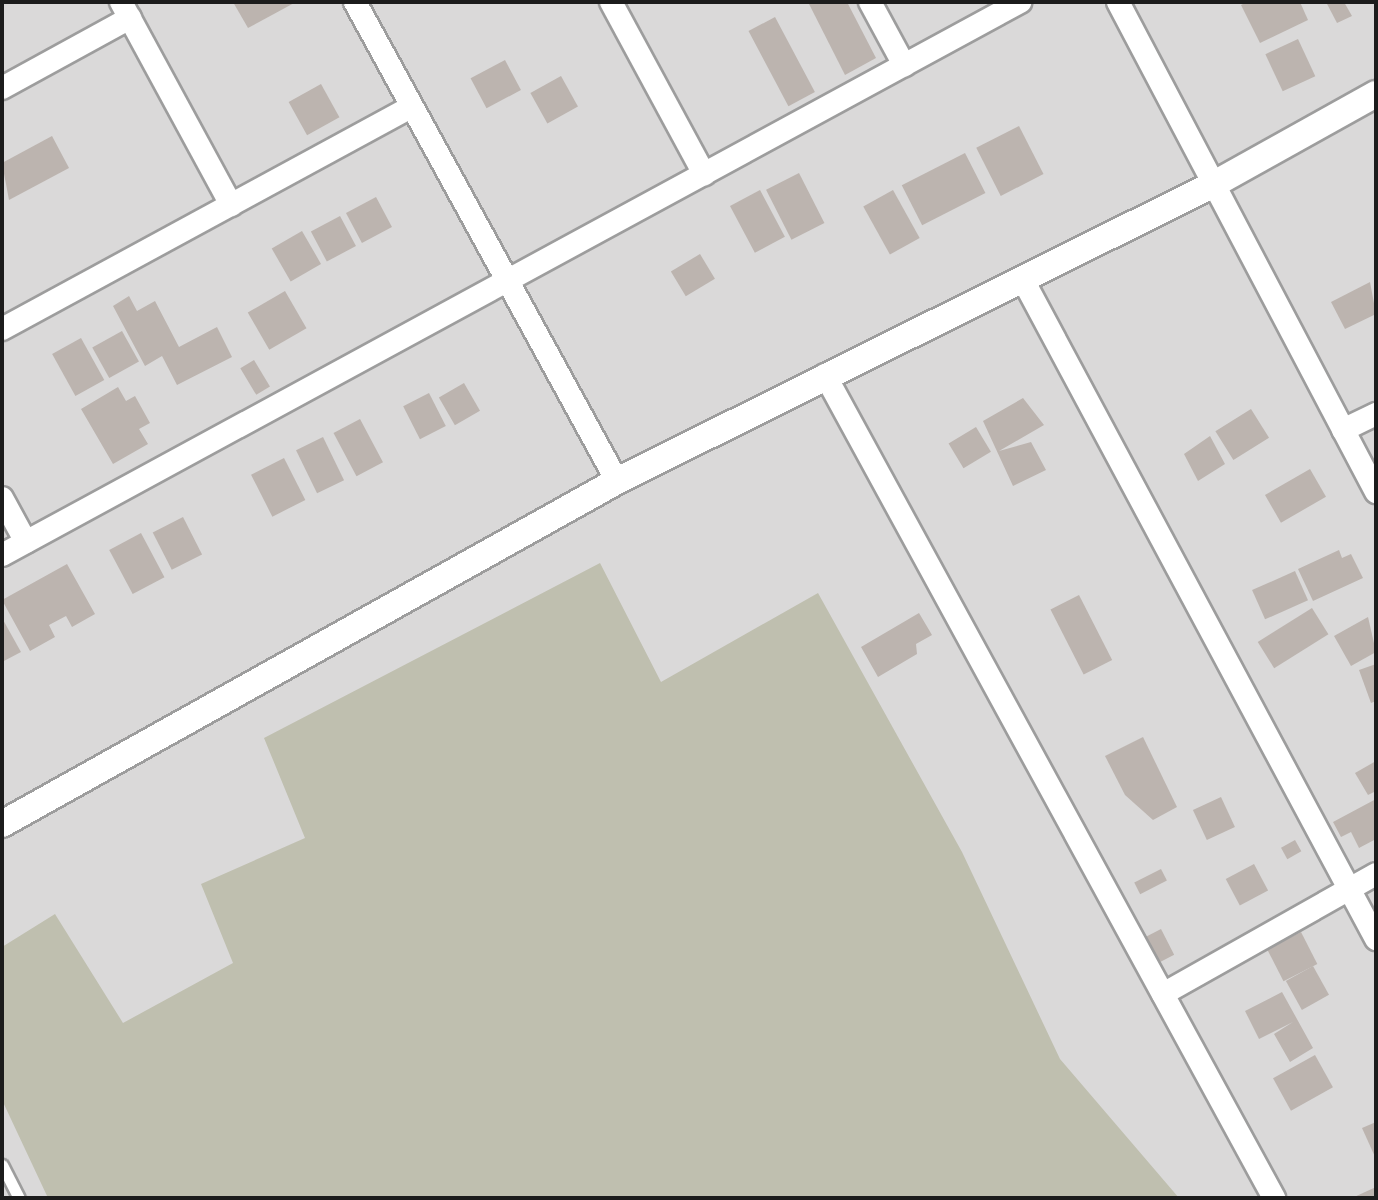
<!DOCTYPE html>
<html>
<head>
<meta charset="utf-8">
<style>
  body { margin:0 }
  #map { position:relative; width:1378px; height:1200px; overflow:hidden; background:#ece9e2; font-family:"Source Sans 3",sans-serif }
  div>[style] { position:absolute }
  .residential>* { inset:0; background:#dad9d9; transform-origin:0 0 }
  .construction>* { inset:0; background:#bfbfaf }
  .building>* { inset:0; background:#bcb4af; transform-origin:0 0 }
  .roads { filter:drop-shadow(2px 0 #9d9d9d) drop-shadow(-2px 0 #9d9d9d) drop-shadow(0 2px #9d9d9d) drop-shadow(0 -2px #9d9d9d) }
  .service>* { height:11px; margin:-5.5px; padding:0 5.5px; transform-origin:5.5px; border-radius:5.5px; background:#fff }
  .minor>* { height:22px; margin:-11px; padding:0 11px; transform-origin:11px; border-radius:11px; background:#fff }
  .tertiary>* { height:26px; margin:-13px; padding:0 13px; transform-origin:13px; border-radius:13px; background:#fff }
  span { translate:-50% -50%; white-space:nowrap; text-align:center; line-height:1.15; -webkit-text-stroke:6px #fff; paint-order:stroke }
  .frame { position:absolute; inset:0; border:4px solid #1c1c1c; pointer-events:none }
</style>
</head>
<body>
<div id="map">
  <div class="residential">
    <i style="left:2px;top:2px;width:1374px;height:1196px"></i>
  </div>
  <div class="construction">
    <i style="clip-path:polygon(600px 563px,661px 682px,818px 593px,962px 852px,1060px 1059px,1179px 1198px,48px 1198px,2px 1100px,2px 947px,55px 914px,123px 1023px,233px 963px,201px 884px,305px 838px,264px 738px)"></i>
  </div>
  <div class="building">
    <i style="clip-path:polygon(233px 2px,296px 2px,248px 28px)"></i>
    <i style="clip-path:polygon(808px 2px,847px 2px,876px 58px,845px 75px)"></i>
    <i style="clip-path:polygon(1247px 2px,1300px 2px,1308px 20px,1260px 43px,1241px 5px)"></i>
    <i style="clip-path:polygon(1326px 2px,1344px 2px,1352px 16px,1337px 23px)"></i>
    <i style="left:775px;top:17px;width:85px;height:30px;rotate:62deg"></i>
    <i style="left:1298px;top:39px;width:41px;height:36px;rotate:65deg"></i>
    <i style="left:505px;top:60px;width:34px;height:39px;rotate:62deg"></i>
    <i style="left:561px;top:76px;width:35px;height:35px;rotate:61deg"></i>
    <i style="left:321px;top:84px;width:38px;height:37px;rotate:61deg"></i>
    <i style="left:1019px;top:126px;width:54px;height:48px;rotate:63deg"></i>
    <i style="clip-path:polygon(52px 136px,69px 168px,9px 200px,2px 163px)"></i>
    <i style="left:965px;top:153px;width:45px;height:71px;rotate:63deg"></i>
    <i style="left:799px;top:173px;width:56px;height:37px;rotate:63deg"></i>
    <i style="left:760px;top:190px;width:53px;height:34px;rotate:62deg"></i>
    <i style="left:893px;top:190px;width:55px;height:34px;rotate:61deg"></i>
    <i style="left:376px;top:197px;width:34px;height:34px;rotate:62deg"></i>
    <i style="left:340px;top:216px;width:34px;height:33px;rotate:62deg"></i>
    <i style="left:302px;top:231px;width:38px;height:35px;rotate:60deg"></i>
    <i style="left:700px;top:254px;width:29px;height:34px;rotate:59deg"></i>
    <i style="clip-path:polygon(1370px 282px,1376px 314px,1345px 329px,1331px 302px)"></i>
    <i style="left:285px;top:291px;width:43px;height:43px;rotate:60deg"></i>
    <i style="clip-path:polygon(129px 296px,137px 311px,155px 301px,179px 347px,217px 327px,232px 357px,177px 385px,162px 356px,145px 366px,113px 306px)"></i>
    <i style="left:122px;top:331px;width:35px;height:34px;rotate:61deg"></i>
    <i style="left:81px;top:338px;width:48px;height:33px;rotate:61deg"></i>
    <i style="left:254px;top:360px;width:31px;height:16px;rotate:59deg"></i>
    <i style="left:464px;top:383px;width:32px;height:29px;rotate:60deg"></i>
    <i style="clip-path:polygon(118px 387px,126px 401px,135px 396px,150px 423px,139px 429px,148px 444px,113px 464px,81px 409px)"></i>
    <i style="left:429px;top:393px;width:37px;height:29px;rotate:63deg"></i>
    <i style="clip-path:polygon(1023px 398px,1044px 425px,999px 451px,1031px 442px,1046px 470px,1013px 486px,983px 421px)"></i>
    <i style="left:1251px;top:409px;width:34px;height:42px;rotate:58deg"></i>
    <i style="left:360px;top:419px;width:49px;height:30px;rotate:62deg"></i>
    <i style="left:976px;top:427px;width:29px;height:32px;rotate:59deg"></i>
    <i style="clip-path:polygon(1210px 436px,1225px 464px,1198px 481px,1184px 454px)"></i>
    <i style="left:323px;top:437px;width:48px;height:30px;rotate:64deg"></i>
    <i style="left:284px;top:458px;width:47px;height:37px;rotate:63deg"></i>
    <i style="left:1310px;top:469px;width:32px;height:52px;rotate:60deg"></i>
    <i style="left:183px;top:517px;width:42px;height:34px;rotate:63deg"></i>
    <i style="left:141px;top:533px;width:50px;height:36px;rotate:62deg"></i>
    <i style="clip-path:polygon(1339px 550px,1342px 558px,1351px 554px,1363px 578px,1313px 601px,1298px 569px)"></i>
    <i style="clip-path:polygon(67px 564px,95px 614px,72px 627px,66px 616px,49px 625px,55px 637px,30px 651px,2px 600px)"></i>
    <i style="left:1295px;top:571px;width:32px;height:47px;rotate:66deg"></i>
    <i style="left:1079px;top:595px;width:73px;height:32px;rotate:63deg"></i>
    <i style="left:1312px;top:608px;width:31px;height:64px;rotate:58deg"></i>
    <i style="clip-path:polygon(919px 613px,932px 635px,916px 644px,917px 654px,878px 677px,861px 647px)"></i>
    <i style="clip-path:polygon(1368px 617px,1376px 652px,1351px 666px,1334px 636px)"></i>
    <i style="clip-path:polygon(2px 618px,21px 652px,2px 662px)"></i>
    <i style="clip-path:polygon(1376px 664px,1376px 701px,1371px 703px,1359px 670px)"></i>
    <i style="clip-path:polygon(1143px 737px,1177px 807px,1153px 820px,1125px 795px,1105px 756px)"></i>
    <i style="clip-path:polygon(1376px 761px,1376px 791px,1368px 795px,1355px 773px)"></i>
    <i style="left:1221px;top:797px;width:33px;height:31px;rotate:65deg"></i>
    <i style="clip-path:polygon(1376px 799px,1376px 839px,1359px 848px,1351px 832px,1341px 837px,1333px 822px)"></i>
    <i style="left:1295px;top:840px;width:13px;height:16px;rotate:61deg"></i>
    <i style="left:1254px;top:864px;width:30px;height:32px;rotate:62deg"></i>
    <i style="left:1161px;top:869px;width:13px;height:30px;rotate:63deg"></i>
    <i style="left:1161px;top:929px;width:29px;height:19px;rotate:63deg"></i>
    <i style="left:1301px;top:932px;width:36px;height:38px;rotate:63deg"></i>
    <i style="left:1313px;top:966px;width:33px;height:31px;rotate:61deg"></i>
    <i style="clip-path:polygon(1282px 992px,1313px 1048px,1290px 1062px,1274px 1034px,1293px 1022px,1259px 1039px,1245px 1011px)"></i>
    <i style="left:1315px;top:1055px;width:37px;height:48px;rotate:61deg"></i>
    <i style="clip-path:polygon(1376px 1122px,1376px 1159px,1362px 1128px)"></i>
    <i style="clip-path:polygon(1376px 1187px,1376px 1198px,1352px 1198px)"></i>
  </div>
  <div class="roads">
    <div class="service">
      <i style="left:2px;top:1165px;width:37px;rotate:63deg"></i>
    </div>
    <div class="minor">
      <i style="left:121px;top:2px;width:231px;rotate:61.5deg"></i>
      <i style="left:355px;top:2px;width:546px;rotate:61.32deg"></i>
      <i style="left:611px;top:2px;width:196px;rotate:61.6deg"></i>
      <i style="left:870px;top:2px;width:72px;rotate:61.6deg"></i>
      <i style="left:1118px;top:2px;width:554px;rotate:62.23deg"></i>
      <i style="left:2px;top:88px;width:146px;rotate:-28.7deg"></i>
      <i style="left:1022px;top:278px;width:750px;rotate:61.83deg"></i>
      <i style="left:2px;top:329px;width:465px;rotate:-28.5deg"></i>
      <i style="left:825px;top:375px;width:938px;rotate:61.38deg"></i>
      <i style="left:1343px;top:430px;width:37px;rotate:-26deg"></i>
      <i style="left:2px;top:498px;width:50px;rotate:61.4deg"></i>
      <i style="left:2px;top:555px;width:1159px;rotate:-28.51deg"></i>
      <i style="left:1163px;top:994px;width:244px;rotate:-29.4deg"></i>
    </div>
    <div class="tertiary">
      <i style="left:2px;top:824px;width:704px;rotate:-29.15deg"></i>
      <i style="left:617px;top:481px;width:669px;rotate:-26.45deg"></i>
      <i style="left:1216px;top:183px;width:183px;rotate:-29.1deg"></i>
    </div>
  </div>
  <div class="frame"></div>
</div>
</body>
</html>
